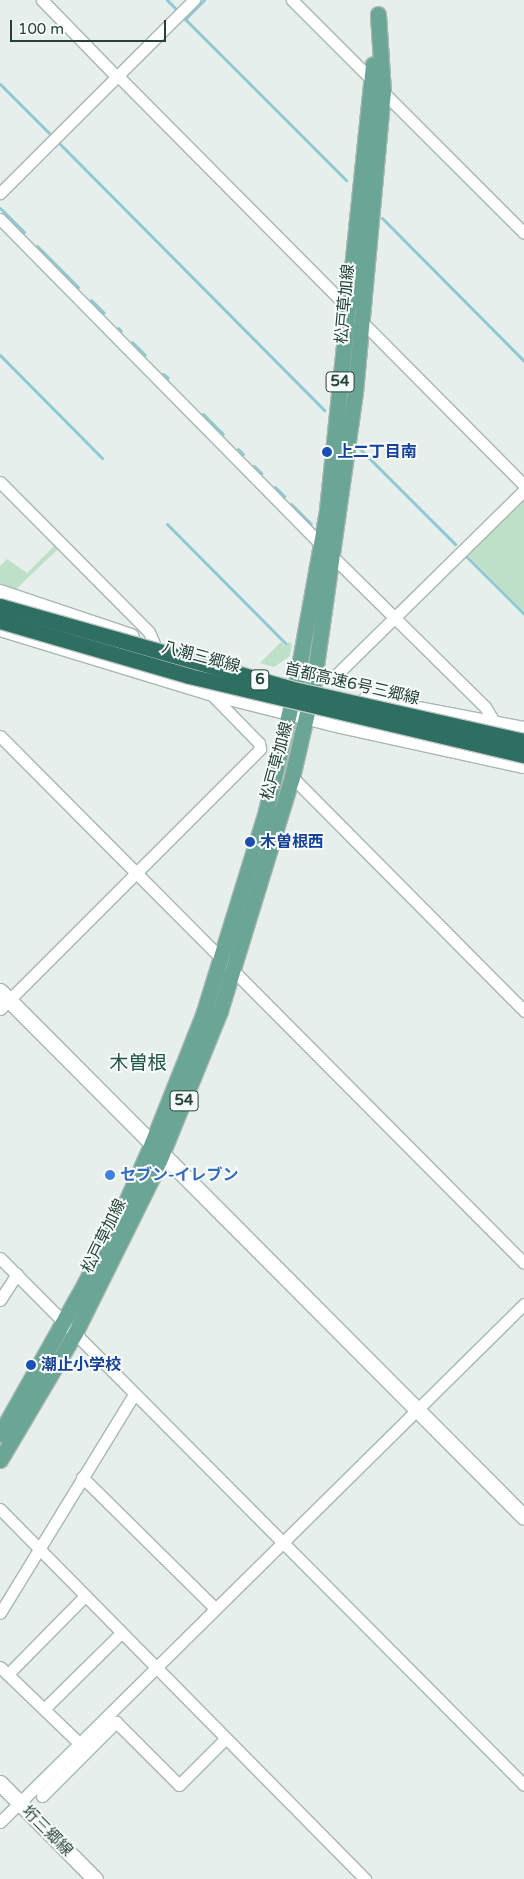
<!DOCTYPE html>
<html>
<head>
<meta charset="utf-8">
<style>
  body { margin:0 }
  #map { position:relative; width:524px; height:1879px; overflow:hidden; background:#e6efeb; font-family:"Varela Round","Noto Sans JP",sans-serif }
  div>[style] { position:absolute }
  .green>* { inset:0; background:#bfe0c8 }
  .stream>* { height:3px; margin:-1.5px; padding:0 1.5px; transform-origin:1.5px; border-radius:1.5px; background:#8ec9d4 }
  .roads { filter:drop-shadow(1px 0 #a8b8b2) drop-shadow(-1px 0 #a8b8b2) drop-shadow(0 1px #a8b8b2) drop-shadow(0 -1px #a8b8b2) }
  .minor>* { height:11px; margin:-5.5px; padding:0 5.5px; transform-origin:5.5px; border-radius:5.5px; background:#fff }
  .tertiary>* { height:15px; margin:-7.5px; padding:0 7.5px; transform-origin:7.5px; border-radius:7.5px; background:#fff }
  .secondary>* { height:15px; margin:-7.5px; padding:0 7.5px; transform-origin:7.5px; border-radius:7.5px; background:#fff }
  .primary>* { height:15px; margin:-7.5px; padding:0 7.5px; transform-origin:7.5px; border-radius:7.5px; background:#6aa596 }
  .bridges { filter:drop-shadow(1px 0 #c2cac8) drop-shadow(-1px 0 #c2cac8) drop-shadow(0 1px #c2cac8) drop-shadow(0 -1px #c2cac8) }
  .motorway-bridge>* { height:15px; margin:-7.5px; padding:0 7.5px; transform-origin:7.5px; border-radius:7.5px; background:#2f6f62 }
  .dots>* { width:14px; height:14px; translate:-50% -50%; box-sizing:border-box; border:2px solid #f7fbf9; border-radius:50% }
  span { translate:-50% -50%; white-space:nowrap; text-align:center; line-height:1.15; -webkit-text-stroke:4px #f7fbf9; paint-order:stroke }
  .shield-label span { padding:1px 4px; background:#f7fbf9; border:1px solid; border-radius:4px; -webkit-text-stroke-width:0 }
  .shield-label { font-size:15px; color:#24423a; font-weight:700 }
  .street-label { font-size:16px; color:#24423a }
  .transit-label { font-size:16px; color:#164399; font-weight:700 }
  .left { translate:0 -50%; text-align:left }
  .shop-label { font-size:16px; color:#366cbe; font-weight:700 }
  .quarter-label { font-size:19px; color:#1f5548 }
  .scale { position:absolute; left:10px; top:20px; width:156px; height:22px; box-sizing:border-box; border:2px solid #24423a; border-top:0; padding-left:6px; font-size:15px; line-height:18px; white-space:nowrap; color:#24423a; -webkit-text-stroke:4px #f7fbf9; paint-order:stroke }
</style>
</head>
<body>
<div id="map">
  <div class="green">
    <i style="clip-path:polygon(524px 499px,524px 612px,468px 555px)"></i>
    <i style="clip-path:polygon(56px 544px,59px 548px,13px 592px,0 587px,0 566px,7px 559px,27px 573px)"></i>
    <i style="clip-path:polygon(281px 642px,285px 646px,289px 642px,292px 644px,290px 656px,274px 667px,260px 663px)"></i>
  </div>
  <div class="stream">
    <i style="left:167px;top:0;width:13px;rotate:45deg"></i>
    <i style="left:204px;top:0;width:27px;rotate:135deg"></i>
    <i style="left:185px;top:19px;width:228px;rotate:45deg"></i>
    <i style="left:0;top:84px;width:69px;rotate:45deg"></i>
    <i style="left:60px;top:144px;width:375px;rotate:45.2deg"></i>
    <i style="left:0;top:208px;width:34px;rotate:45deg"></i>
    <i style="left:382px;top:218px;width:202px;rotate:45.2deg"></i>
    <i style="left:37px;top:246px;width:58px;rotate:45deg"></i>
    <i style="left:91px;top:300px;width:18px;rotate:45deg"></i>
    <i style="left:118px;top:328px;width:4px;rotate:45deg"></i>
    <i style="left:132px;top:342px;width:18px;rotate:45deg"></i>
    <i style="left:0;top:355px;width:145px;rotate:45.3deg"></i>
    <i style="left:163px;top:374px;width:6px;rotate:39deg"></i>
    <i style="left:203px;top:414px;width:28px;rotate:45deg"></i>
    <i style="left:359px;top:448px;width:136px;rotate:45deg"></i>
    <i style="left:238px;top:449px;width:7px;rotate:45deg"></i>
    <i style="left:254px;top:466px;width:10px;rotate:45deg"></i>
    <i style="left:275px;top:487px;width:13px;rotate:45deg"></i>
    <i style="left:291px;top:504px;width:28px;rotate:45deg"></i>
    <i style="left:167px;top:524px;width:168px;rotate:45.2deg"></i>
    <i style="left:467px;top:557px;width:81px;rotate:45deg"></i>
  </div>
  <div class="roads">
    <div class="minor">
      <i style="left:42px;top:0;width:107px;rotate:45.8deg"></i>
      <i style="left:292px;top:0;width:113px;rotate:45deg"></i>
      <i style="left:118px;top:76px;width:576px;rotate:45.21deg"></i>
      <i style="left:383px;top:92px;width:199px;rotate:45deg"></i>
      <i style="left:0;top:193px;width:274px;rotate:-44.9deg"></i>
      <i style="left:0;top:219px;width:457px;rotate:45.4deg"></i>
      <i style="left:0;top:482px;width:211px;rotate:45.2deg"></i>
      <i style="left:149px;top:632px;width:13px;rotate:67deg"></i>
      <i style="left:154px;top:644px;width:11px;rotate:95deg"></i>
      <i style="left:333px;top:557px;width:214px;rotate:44.6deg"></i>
      <i style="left:485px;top:707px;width:19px;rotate:58deg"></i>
      <i style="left:335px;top:676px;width:265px;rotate:-44.5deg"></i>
      <i style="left:0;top:736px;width:743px;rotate:45.16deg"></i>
      <i style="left:292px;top:777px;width:330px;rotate:45.2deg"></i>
      <i style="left:0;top:1009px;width:368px;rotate:-45deg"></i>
      <i style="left:260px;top:749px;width:6px;rotate:-99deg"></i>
      <i style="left:259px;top:743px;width:71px;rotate:-134.4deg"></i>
      <i style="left:0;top:1258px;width:743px;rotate:45.16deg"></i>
      <i style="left:0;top:1300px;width:31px;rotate:-57deg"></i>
      <i style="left:82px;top:1477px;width:187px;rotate:44.6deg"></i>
      <i style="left:0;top:1509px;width:520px;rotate:45.39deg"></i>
      <i style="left:0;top:1613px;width:257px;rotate:-58.5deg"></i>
      <i style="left:0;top:1667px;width:110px;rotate:43.9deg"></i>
      <i style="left:8px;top:1674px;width:110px;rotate:-45.4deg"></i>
      <i style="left:44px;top:1709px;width:108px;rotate:-44.6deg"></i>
      <i style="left:42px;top:1796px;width:105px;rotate:-45deg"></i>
      <i style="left:116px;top:1722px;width:89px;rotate:45deg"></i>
      <i style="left:179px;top:1785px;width:66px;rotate:-45deg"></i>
      <i style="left:0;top:1822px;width:737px;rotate:-44.67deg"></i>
    </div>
    <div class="tertiary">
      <i style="left:0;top:991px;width:742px;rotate:45.11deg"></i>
      <i style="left:0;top:1783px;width:135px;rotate:45.3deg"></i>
    </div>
    <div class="secondary">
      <i style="left:0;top:592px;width:138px;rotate:18.6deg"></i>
      <i style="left:0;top:628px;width:219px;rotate:17deg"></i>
      <i style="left:209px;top:692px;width:135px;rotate:14.1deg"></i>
      <i style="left:340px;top:725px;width:188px;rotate:12.3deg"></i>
      <i style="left:366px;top:699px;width:161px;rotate:10.8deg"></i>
    </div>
    <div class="primary">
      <i style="left:0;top:1434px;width:173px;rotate:-60.6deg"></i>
      <i style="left:85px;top:1283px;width:89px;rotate:-63.1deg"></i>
      <i style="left:125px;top:1204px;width:67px;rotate:-66.1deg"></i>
      <i style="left:152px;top:1143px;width:138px;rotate:-68.3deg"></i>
      <i style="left:203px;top:1015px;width:214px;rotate:-72.8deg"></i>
      <i style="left:266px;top:811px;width:131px;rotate:-76.8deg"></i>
      <i style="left:296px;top:683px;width:176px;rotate:-79.8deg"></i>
      <i style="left:327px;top:510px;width:448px;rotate:-84.1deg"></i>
      <i style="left:0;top:1460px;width:147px;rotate:-59.4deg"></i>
      <i style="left:75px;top:1333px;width:175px;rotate:-63.6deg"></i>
      <i style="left:153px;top:1176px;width:178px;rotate:-67.9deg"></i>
      <i style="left:220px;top:1011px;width:245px;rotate:-72.9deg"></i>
      <i style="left:292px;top:777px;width:92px;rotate:-76.9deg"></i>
      <i style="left:313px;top:687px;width:298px;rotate:-81.9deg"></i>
      <i style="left:355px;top:392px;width:301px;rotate:-84.7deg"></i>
      <i style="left:383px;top:92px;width:78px;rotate:-93.7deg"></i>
    </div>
  </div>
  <div class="bridges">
    <div class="motorway-bridge">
      <i style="left:0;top:606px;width:300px;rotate:15.8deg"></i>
      <i style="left:289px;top:688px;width:241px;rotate:12.7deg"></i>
      <i style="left:0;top:621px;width:197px;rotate:16.2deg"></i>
      <i style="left:189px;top:676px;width:344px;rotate:13.3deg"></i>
    </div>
  </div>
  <div class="dots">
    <i style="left:327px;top:452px;background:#1a4fb4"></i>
    <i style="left:250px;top:842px;background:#1a4fb4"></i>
    <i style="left:110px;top:1175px;background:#3f7fe0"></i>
    <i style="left:31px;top:1365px;background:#1a4fb4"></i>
  </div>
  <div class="shield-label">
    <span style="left:340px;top:382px">54</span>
    <span style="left:260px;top:680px">6</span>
    <span style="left:184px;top:1101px">54</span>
  </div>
  <div class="street-label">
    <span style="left:345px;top:304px;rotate:-85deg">松戸草加線</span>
    <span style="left:201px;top:657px;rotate:15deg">八潮三郷線</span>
    <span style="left:352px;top:684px;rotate:13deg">首都高速6号三郷線</span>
    <span style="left:277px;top:761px;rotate:-75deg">松戸草加線</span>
    <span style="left:104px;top:1236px;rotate:-64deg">松戸草加線</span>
    <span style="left:47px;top:1831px;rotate:45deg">垳三郷線</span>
  </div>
  <div class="transit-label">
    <span class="left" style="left:337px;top:452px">上二丁目南</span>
    <span class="left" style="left:260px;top:842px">木曽根西</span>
    <span class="left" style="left:41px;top:1365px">潮止小学校</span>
  </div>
  <div class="shop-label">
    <span class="left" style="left:120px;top:1175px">セブン-イレブン</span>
  </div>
  <div class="quarter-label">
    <span style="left:138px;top:1064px">木曽根</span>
  </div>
  <div class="scale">100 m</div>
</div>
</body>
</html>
